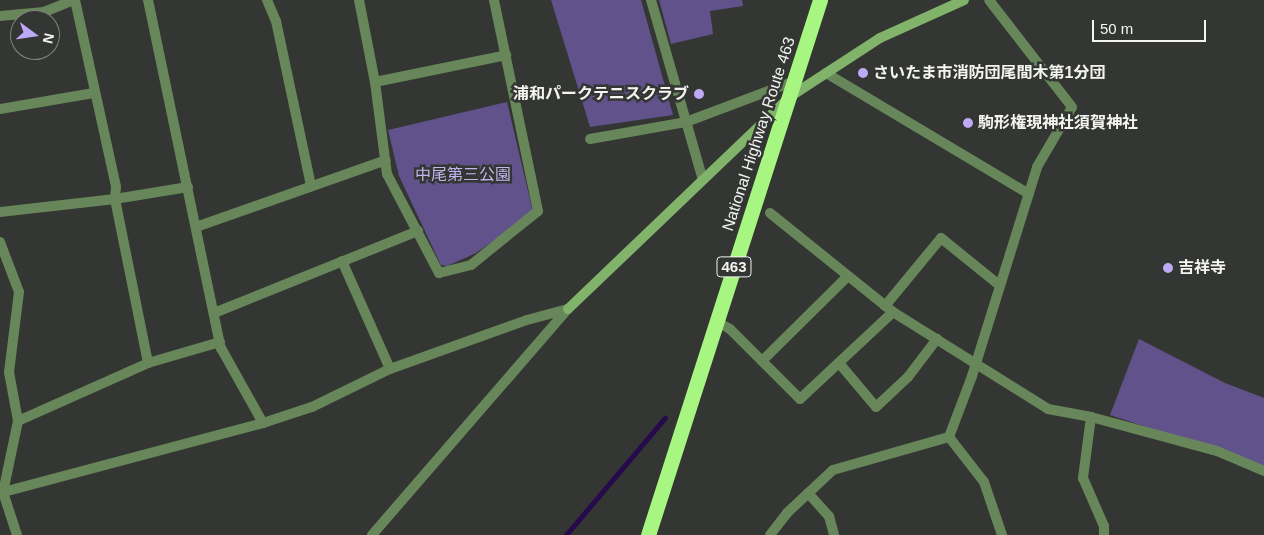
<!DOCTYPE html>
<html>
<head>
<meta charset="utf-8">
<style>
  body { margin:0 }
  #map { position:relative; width:1264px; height:535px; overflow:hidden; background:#333632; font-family:Arial,"Noto Sans JP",sans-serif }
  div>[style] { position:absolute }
  .green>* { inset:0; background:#62528b }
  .stream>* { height:4.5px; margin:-2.25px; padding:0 2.25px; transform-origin:2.25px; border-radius:2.25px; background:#260b4c }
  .street>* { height:10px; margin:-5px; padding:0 5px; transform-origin:5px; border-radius:5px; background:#678659 }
  .secondary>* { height:10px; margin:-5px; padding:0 5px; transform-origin:5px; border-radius:5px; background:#81b46a }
  .highway>* { height:15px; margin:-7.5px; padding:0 7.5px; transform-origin:7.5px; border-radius:7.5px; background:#a7f681 }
  .dots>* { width:14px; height:14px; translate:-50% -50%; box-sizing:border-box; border:2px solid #333632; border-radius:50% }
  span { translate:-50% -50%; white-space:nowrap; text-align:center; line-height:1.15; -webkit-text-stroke:5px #333632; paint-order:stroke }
  .shield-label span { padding:1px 4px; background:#333632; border:1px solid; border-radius:4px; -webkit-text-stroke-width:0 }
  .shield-label { font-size:15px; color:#f4f5f3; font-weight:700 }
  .poi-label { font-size:16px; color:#f4f5f3; font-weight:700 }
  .left { translate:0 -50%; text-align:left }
  .right { translate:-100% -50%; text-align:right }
  .street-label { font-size:16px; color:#f4f5f3 }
  .park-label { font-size:16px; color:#c3b4f0 }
  .north { position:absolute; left:10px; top:10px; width:50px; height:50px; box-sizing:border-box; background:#333632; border:1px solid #80827f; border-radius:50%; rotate:104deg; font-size:14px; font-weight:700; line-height:20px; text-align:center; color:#f4f5f3 }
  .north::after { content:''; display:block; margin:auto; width:18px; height:22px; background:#bda9f5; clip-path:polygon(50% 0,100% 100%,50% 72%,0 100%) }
  .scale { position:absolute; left:1092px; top:20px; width:114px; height:22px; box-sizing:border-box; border:2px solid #f4f5f3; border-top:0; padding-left:6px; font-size:15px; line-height:18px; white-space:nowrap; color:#f4f5f3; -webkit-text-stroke:4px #333632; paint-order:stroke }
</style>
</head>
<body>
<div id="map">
  <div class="green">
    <i style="clip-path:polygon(551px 0,641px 0,673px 115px,590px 127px)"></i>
    <i style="clip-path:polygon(659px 0,742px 0,743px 6px,710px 11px,713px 34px,671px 44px)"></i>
    <i style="clip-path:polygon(507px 102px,532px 208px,531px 214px,476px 253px,447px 266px,441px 265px,399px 176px,388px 130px)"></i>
    <i style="clip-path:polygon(1139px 339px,1225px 383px,1264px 398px,1264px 466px,1110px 415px)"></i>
  </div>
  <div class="stream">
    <i style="left:566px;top:535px;width:153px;rotate:-49.8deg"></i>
  </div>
  <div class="street">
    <i style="left:75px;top:0;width:191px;rotate:77.6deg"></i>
    <i style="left:116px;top:187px;width:12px;rotate:95deg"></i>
    <i style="left:115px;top:199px;width:167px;rotate:78.6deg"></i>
    <i style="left:148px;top:0;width:356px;rotate:78.2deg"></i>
    <i style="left:221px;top:348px;width:86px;rotate:60.8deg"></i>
    <i style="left:267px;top:0;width:23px;rotate:67deg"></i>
    <i style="left:276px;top:21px;width:169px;rotate:78deg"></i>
    <i style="left:359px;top:0;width:84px;rotate:79deg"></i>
    <i style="left:375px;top:82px;width:93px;rotate:82.6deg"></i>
    <i style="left:387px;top:174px;width:112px;rotate:62.3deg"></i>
    <i style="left:439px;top:273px;width:33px;rotate:-14deg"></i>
    <i style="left:471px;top:265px;width:86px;rotate:-38.9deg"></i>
    <i style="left:538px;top:211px;width:216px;rotate:-101.8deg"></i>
    <i style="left:651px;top:0;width:187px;rotate:73.9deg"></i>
    <i style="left:0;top:16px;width:44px;rotate:-5.2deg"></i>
    <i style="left:44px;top:12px;width:31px;rotate:-22deg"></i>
    <i style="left:826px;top:73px;width:236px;rotate:30.8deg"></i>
    <i style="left:375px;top:82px;width:134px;rotate:-11.6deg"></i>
    <i style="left:0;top:109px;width:95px;rotate:-9.7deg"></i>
    <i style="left:590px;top:139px;width:97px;rotate:-10deg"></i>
    <i style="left:686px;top:122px;width:116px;rotate:-20.6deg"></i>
    <i style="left:0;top:212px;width:116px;rotate:-6.4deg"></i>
    <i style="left:115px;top:199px;width:74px;rotate:-9.3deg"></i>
    <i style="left:770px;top:213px;width:158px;rotate:38.8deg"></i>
    <i style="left:893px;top:312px;width:183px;rotate:32deg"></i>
    <i style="left:1048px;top:409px;width:44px;rotate:10.5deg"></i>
    <i style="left:1091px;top:417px;width:131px;rotate:15.1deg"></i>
    <i style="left:1217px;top:451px;width:51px;rotate:23.1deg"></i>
    <i style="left:196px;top:227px;width:201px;rotate:-19.4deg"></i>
    <i style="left:0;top:242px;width:53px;rotate:69.2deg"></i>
    <i style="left:19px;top:292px;width:81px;rotate:97.1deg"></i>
    <i style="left:9px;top:372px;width:50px;rotate:79.6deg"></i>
    <i style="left:18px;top:421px;width:73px;rotate:101.9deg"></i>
    <i style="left:3px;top:492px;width:45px;rotate:72deg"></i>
    <i style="left:342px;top:261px;width:118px;rotate:66deg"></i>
    <i style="left:885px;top:306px;width:88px;rotate:-50.5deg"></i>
    <i style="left:941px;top:238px;width:75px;rotate:39deg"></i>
    <i style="left:214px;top:313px;width:220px;rotate:-21.9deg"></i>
    <i style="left:716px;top:321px;width:16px;rotate:30deg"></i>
    <i style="left:730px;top:329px;width:99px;rotate:45deg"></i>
    <i style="left:800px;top:399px;width:127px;rotate:-43.1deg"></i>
    <i style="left:762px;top:361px;width:120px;rotate:-44.7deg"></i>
    <i style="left:839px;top:363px;width:57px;rotate:49.9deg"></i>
    <i style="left:876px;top:407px;width:44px;rotate:-43.2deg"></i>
    <i style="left:908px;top:377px;width:48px;rotate:-52.7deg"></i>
    <i style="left:1091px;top:417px;width:62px;rotate:97.5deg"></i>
    <i style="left:1083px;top:478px;width:52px;rotate:66.4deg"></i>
    <i style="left:1104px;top:526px;width:9px;rotate:90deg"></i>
    <i style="left:18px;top:421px;width:142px;rotate:-24deg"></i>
    <i style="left:148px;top:363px;width:75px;rotate:-16.3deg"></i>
    <i style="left:949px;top:437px;width:57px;rotate:52.1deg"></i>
    <i style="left:984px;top:482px;width:56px;rotate:71.2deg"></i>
    <i style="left:0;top:493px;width:272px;rotate:-14.9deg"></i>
    <i style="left:263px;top:423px;width:52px;rotate:-18.1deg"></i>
    <i style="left:312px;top:407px;width:87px;rotate:-26deg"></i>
    <i style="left:390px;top:369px;width:145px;rotate:-19.7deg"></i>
    <i style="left:527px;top:320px;width:42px;rotate:-15deg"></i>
    <i style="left:808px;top:493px;width:31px;rotate:48deg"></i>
    <i style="left:829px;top:516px;width:20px;rotate:75deg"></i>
    <i style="left:372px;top:535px;width:299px;rotate:-49.1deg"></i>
    <i style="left:770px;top:535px;width:28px;rotate:-52deg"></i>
    <i style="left:787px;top:513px;width:63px;rotate:-43.1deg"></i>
    <i style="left:833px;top:470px;width:121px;rotate:-15.9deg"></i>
    <i style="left:949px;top:437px;width:65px;rotate:-69.3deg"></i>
    <i style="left:972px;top:376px;width:219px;rotate:-72.7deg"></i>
    <i style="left:1037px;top:167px;width:69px;rotate:-59.7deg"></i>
    <i style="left:1072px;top:107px;width:135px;rotate:-127.8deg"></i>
  </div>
  <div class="secondary">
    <i style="left:568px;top:309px;width:308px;rotate:-43.7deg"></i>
    <i style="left:791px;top:96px;width:106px;rotate:-33.1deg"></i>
    <i style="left:880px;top:38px;width:92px;rotate:-24.3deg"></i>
  </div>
  <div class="highway">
    <i style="left:648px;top:535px;width:562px;rotate:-72.18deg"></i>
  </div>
  <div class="dots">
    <i style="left:863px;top:73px;background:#bda9f5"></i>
    <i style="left:699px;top:94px;background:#bda9f5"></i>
    <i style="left:968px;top:123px;background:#bda9f5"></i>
    <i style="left:1168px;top:268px;background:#bda9f5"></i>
  </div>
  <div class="shield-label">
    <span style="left:734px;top:267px">463</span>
  </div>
  <div class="poi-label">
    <span class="left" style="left:873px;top:73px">さいたま市消防団尾間木第1分団</span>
    <span class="right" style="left:689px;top:94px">浦和パークテニスクラブ</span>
    <span class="left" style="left:978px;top:123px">駒形権現神社須賀神社</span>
    <span class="left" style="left:1178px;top:268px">吉祥寺</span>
  </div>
  <div class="street-label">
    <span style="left:759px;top:134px;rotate:-72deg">National Highway Route 463</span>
  </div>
  <div class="park-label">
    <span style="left:463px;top:175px">中尾第三公園</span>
  </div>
  <div class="north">N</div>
  <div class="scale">50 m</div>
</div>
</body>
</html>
